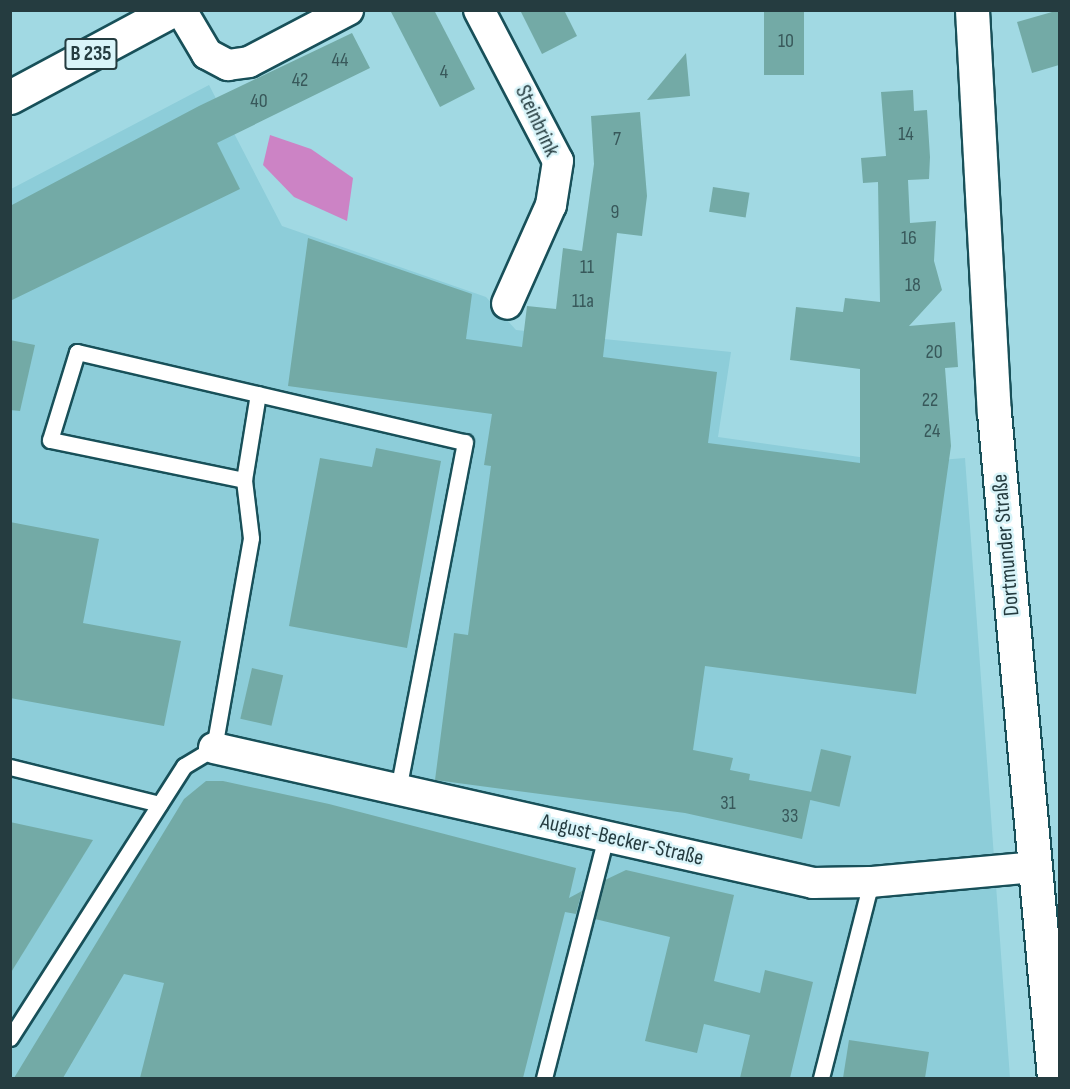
<!DOCTYPE html>
<html>
<head>
<meta charset="utf-8">
<style>
  body { margin:0 }
  #map { position:relative; width:1070px; height:1089px; overflow:hidden; background:#a1d9e3; font-family:"Sofia Sans Condensed",sans-serif }
  div>[style] { position:absolute }
  .built>* { inset:0; background:#8dcdd9 }
  .forest>* { inset:0; background:#cc83c5 }
  .building>* { inset:0; background:#73aaa6; transform-origin:0 0 }
  .roads { filter:drop-shadow(2px 0 #185059) drop-shadow(-2px 0 #185059) drop-shadow(0 2px #185059) drop-shadow(0 -2px #185059) }
  .lane>* { height:15px; margin:-7.5px; padding:0 7.5px; transform-origin:7.5px; border-radius:7.5px; background:#fff }
  .street>* { height:30px; margin:-15px; padding:0 15px; transform-origin:15px; border-radius:15px; background:#fff }
  .secondary>* { height:33px; margin:-16.5px; padding:0 16.5px; transform-origin:16.5px; border-radius:16.5px; background:#fff }
  .primary>* { height:33px; margin:-16.5px; padding:0 16.5px; transform-origin:16.5px; border-radius:16.5px; background:#fff }
  span { translate:-50% -50%; white-space:nowrap; text-align:center; line-height:1.15; -webkit-text-stroke:5px #d9f4f9; paint-order:stroke }
  .number-label { font-size:20px; color:#38585a }
  .number-label span { -webkit-text-stroke-width:0 }
  .shield-label span { padding:2px 4px; background:#d9f4f9; border:2px solid; border-radius:4px; -webkit-text-stroke-width:0 }
  .shield-label { font-size:21px; color:#253c40; font-weight:700 }
  .street-label { font-size:22px; color:#253c40 }
  .frame { position:absolute; inset:0; border:12px solid #253c40; pointer-events:none }
</style>
</head>
<body>
<div id="map">
  <div class="built">
    <i style="clip-path:polygon(209px 85px,282px 226px,486px 297px,516px 330px,731px 352px,718px 437px,902px 463px,965px 458px,1010px 1078px,11px 1078px,11px 189px)"></i>
  </div>
  <div class="forest">
    <i style="clip-path:polygon(270px 135px,311px 149px,353px 178px,347px 221px,294px 197px,263px 165px)"></i>
  </div>
  <div class="building">
    <i style="clip-path:polygon(390px 10px,434px 10px,475px 89px,440px 107px)"></i>
    <i style="clip-path:polygon(520px 10px,564px 10px,577px 36px,542px 54px)"></i>
    <i style="left:764px;top:10px;width:40px;height:65px"></i>
    <i style="clip-path:polygon(1059px 10px,1059px 65px,1032px 73px,1017px 22px)"></i>
    <i style="clip-path:polygon(352px 33px,370px 68px,217px 143px,240px 189px,10px 301px,10px 206px,199px 106px)"></i>
    <i style="clip-path:polygon(686px 53px,690px 96px,647px 100px)"></i>
    <i style="clip-path:polygon(913px 90px,914px 111px,927px 110px,930px 157px,929px 179px,908px 180px,910px 223px,936px 221px,934px 261px,942px 290px,909px 326px,955px 322px,958px 367px,945px 368px,951px 446px,916px 694px,705px 666px,693px 750px,733px 758px,730px 770px,750px 774px,749px 780px,812px 792px,802px 839px,685px 813px,435px 780px,454px 633px,468px 635px,491px 466px,484px 465px,492px 414px,288px 386px,308px 238px,472px 294px,466px 339px,522px 347px,527px 306px,556px 309px,563px 248px,582px 251px,594px 164px,591px 116px,640px 112px,647px 196px,642px 236px,617px 233px,603px 357px,717px 372px,708px 443px,860px 463px,860px 369px,790px 360px,796px 307px,843px 312px,845px 298px,880px 302px,878px 182px,863px 183px,861px 158px,886px 156px,881px 92px)"></i>
    <i style="left:713px;top:187px;width:37px;height:25px;rotate:9deg"></i>
    <i style="clip-path:polygon(10px 340px,35px 345px,20px 411px,10px 410px)"></i>
    <i style="clip-path:polygon(376px 448px,441px 461px,407px 648px,289px 626px,320px 458px,372px 467px)"></i>
    <i style="clip-path:polygon(10px 522px,99px 539px,83px 623px,181px 641px,164px 726px,10px 698px)"></i>
    <i style="left:252px;top:668px;width:32px;height:52px;rotate:13deg"></i>
    <i style="left:821px;top:749px;width:31px;height:52px;rotate:13deg"></i>
    <i style="clip-path:polygon(206px 781px,223px 781px,329px 804px,576px 868px,569px 898px,582px 891px,576px 914px,565px 912px,523px 1078px,140px 1078px,164px 983px,124px 974px,63px 1078px,14px 1078px,184px 799px)"></i>
    <i style="clip-path:polygon(10px 822px,93px 840px,10px 974px)"></i>
    <i style="clip-path:polygon(626px 870px,734px 895px,714px 981px,760px 993px,765px 970px,813px 982px,790px 1078px,740px 1078px,750px 1035px,704px 1024px,697px 1053px,645px 1041px,670px 937px,595px 919px,605px 880px)"></i>
    <i style="clip-path:polygon(849px 1040px,929px 1052px,925px 1078px,843px 1078px)"></i>
  </div>
  <div class="roads">
    <div class="lane">
      <i style="left:244px;top:480px;width:87px;rotate:-80.8deg"></i>
      <i style="left:10px;top:767px;width:154px;rotate:13.9deg"></i>
      <i style="left:10px;top:1038px;width:323px;rotate:-57.4deg"></i>
      <i style="left:184px;top:766px;width:35px;rotate:-31deg"></i>
      <i style="left:214px;top:748px;width:213px;rotate:-80deg"></i>
      <i style="left:251px;top:538px;width:58px;rotate:-96.9deg"></i>
      <i style="left:244px;top:480px;width:198px;rotate:-168.3deg"></i>
      <i style="left:50px;top:440px;width:92px;rotate:-72.9deg"></i>
      <i style="left:77px;top:352px;width:398px;rotate:13.1deg"></i>
      <i style="left:465px;top:442px;width:354px;rotate:100.9deg"></i>
      <i style="left:544px;top:1078px;width:250px;rotate:-75.6deg"></i>
      <i style="left:821px;top:1078px;width:202px;rotate:-75.7deg"></i>
    </div>
    <div class="street">
      <i style="left:181px;top:10px;width:51px;rotate:59.4deg"></i>
      <i style="left:207px;top:54px;width:24px;rotate:28deg"></i>
      <i style="left:228px;top:65px;width:21px;rotate:-8deg"></i>
      <i style="left:249px;top:62px;width:112px;rotate:-27.7deg"></i>
      <i style="left:479px;top:10px;width:170px;rotate:62.4deg"></i>
      <i style="left:558px;top:161px;width:45px;rotate:99deg"></i>
      <i style="left:551px;top:205px;width:108px;rotate:114deg"></i>
      <i style="left:214px;top:748px;width:614px;rotate:12.7deg"></i>
      <i style="left:813px;top:883px;width:58px;rotate:-1deg"></i>
      <i style="left:871px;top:882px;width:165px;rotate:-5.2deg"></i>
    </div>
    <div class="secondary">
      <i style="left:972px;top:10px;width:403px;rotate:86.9deg"></i>
      <i style="left:994px;top:412px;width:669px;rotate:84.85deg"></i>
    </div>
    <div class="primary">
      <i style="left:10px;top:97px;width:184px;rotate:-28.2deg"></i>
    </div>
  </div>
  <div class="number-label">
    <span style="left:786px;top:41px">10</span>
    <span style="left:340px;top:60px">44</span>
    <span style="left:444px;top:72px">4</span>
    <span style="left:300px;top:80px">42</span>
    <span style="left:259px;top:101px">40</span>
    <span style="left:906px;top:134px">14</span>
    <span style="left:617px;top:139px">7</span>
    <span style="left:615px;top:212px">9</span>
    <span style="left:909px;top:238px">16</span>
    <span style="left:587px;top:267px">11</span>
    <span style="left:913px;top:285px">18</span>
    <span style="left:583px;top:301px">11a</span>
    <span style="left:934px;top:352px">20</span>
    <span style="left:930px;top:400px">22</span>
    <span style="left:932px;top:431px">24</span>
    <span style="left:728px;top:803px">31</span>
    <span style="left:790px;top:816px">33</span>
  </div>
  <div class="shield-label">
    <span style="left:91px;top:54px">B 235</span>
  </div>
  <div class="street-label">
    <span style="left:537px;top:121px;rotate:65deg">Steinbrink</span>
    <span style="left:1006px;top:545px;rotate:-95deg">Dortmunder Straße</span>
    <span style="left:622px;top:840px;rotate:13deg">August-Becker-Straße</span>
  </div>
  <div class="frame"></div>
</div>
</body>
</html>
